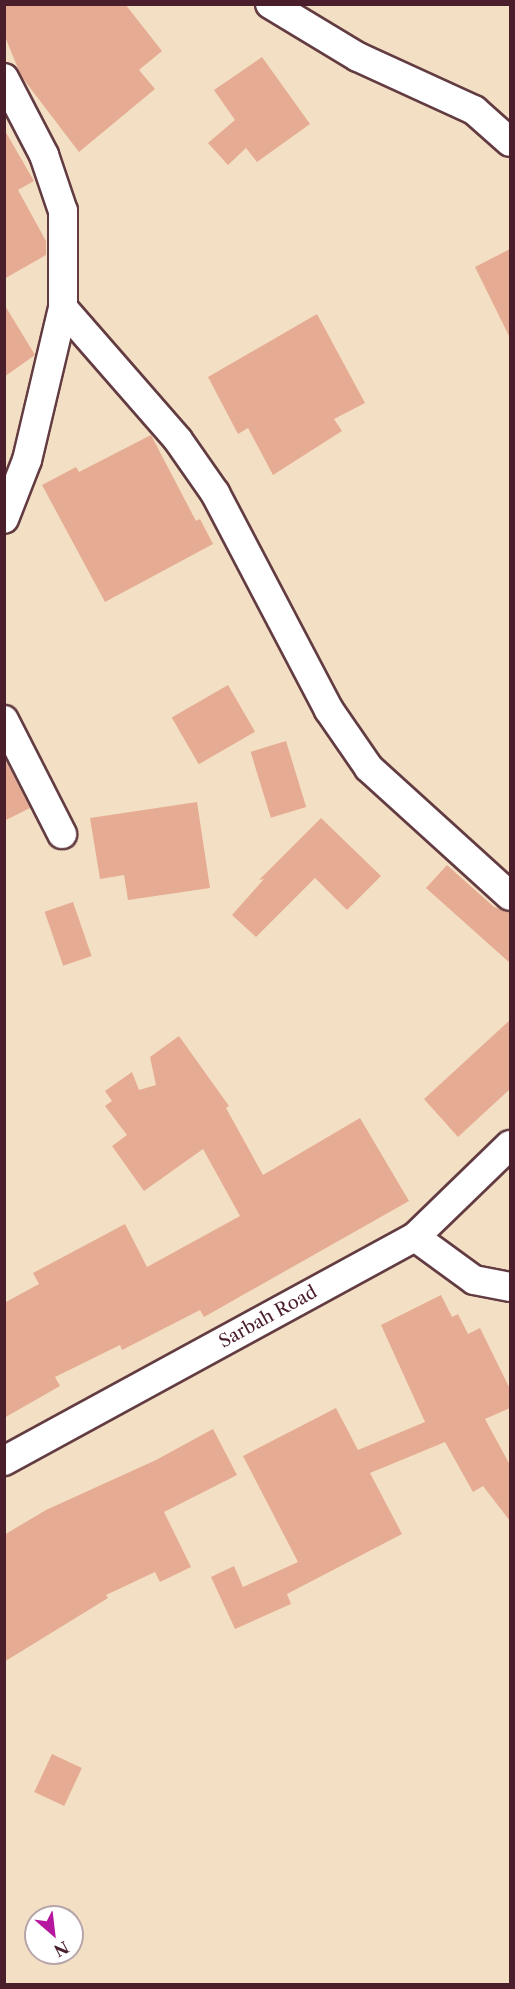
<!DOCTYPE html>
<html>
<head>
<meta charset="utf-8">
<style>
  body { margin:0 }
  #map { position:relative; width:515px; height:1989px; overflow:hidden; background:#f3dfc4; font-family:"Libre Caslon Text",serif }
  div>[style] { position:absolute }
  .building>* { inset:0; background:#e6ac93; transform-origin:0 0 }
  .roads { filter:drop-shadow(2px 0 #633c42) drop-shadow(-2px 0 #633c42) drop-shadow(0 2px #633c42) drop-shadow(0 -2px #633c42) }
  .minor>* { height:28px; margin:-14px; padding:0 14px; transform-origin:14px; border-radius:14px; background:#fff }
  span { translate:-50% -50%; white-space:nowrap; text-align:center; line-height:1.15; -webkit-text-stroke:4.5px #fff; paint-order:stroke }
  .street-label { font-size:18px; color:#4a1f2b }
  .frame { position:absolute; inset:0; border:6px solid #4a1f2b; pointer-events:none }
  .north { position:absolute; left:24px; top:1905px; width:60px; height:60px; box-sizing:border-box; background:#fff; border:2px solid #b7a5aa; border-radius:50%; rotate:152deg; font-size:16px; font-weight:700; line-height:24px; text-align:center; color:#4a1f2b }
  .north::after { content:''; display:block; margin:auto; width:21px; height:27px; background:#b5179e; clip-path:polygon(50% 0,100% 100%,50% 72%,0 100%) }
</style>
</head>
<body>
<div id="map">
  <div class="building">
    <i style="clip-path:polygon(4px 4px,125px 4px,162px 51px,139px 70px,155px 89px,79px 152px,21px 76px,4px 34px)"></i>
    <i style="clip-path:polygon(262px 57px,310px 124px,257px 162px,246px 148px,228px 165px,208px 143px,235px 120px,214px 90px)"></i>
    <i style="clip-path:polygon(4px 129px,34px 181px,18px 190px,46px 241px,46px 255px,4px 279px)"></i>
    <i style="clip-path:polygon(510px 249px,510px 338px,475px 267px)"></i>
    <i style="clip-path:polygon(4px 304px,35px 355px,4px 377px)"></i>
    <i style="clip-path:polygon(317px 314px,365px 403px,334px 419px,342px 431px,273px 475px,248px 428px,238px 434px,208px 377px)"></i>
    <i style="clip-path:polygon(151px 435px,196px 521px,200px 519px,213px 544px,105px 602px,42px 485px,76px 467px,79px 472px)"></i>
    <i style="left:228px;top:685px;width:54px;height:65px;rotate:60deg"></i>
    <i style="left:286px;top:741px;width:69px;height:37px;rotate:73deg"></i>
    <i style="clip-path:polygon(4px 757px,30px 808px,4px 821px)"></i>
    <i style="clip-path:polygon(197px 802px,210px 888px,128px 900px,124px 875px,100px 879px,90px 818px)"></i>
    <i style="clip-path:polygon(321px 818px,381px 876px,347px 910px,315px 878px,256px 937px,232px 915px,264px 879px,259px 880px)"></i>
    <i style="clip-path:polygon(447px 865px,494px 907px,510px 912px,510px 963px,426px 888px)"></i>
    <i style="left:73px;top:902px;width:57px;height:30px;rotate:71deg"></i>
    <i style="clip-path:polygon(510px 1020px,510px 1089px,458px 1137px,424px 1099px)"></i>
    <i style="clip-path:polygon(179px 1036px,229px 1106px,226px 1108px,263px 1175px,360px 1118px,409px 1201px,204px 1317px,200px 1310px,122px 1350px,120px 1345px,55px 1377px,60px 1386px,4px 1418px,4px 1303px,39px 1284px,33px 1273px,125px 1224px,147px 1267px,240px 1216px,203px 1149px,144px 1191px,112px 1146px,127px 1135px,105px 1106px,112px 1101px,105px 1091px,132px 1072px,139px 1090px,156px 1085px,150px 1057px)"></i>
    <i style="clip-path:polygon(441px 1295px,452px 1317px,458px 1314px,468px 1334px,480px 1328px,510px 1389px,510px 1408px,485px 1419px,510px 1465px,510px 1521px,483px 1486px,473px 1492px,445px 1442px,370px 1473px,402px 1534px,287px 1594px,291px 1604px,235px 1629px,211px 1577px,234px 1566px,243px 1587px,298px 1562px,243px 1456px,336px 1408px,358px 1450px,425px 1422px,381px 1325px)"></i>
    <i style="clip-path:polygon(213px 1429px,237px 1475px,164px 1512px,191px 1567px,160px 1582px,155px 1572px,106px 1595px,108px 1598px,4px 1662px,4px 1535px,46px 1510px,156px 1460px)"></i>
    <i style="left:52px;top:1754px;width:33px;height:42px;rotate:25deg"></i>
  </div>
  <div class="roads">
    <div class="minor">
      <i style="left:270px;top:4px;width:103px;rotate:31.1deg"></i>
      <i style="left:358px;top:57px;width:128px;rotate:24.6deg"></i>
      <i style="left:474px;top:110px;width:48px;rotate:41.6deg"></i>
      <i style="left:4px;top:78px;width:87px;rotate:62.5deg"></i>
      <i style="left:44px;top:155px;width:59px;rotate:71.3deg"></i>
      <i style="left:63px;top:211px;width:97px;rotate:90deg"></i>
      <i style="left:63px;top:308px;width:156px;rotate:103.3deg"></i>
      <i style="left:27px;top:460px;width:63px;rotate:111.3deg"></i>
      <i style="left:63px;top:308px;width:175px;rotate:48.9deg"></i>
      <i style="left:178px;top:440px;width:65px;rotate:55.1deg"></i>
      <i style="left:215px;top:493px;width:245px;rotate:62.3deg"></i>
      <i style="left:329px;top:710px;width:70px;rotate:55.4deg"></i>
      <i style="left:369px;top:768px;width:190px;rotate:42.2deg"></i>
      <i style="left:4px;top:720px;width:128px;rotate:63deg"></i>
      <i style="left:415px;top:1237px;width:73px;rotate:36.1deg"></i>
      <i style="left:474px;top:1280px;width:37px;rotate:11deg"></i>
      <i style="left:4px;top:1461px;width:468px;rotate:-28.6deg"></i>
      <i style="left:415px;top:1237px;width:132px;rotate:-44.1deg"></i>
    </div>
  </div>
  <div class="street-label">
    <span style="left:268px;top:1317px;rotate:-29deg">Sarbah Road</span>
  </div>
  <div class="frame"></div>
  <div class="north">N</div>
</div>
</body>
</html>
